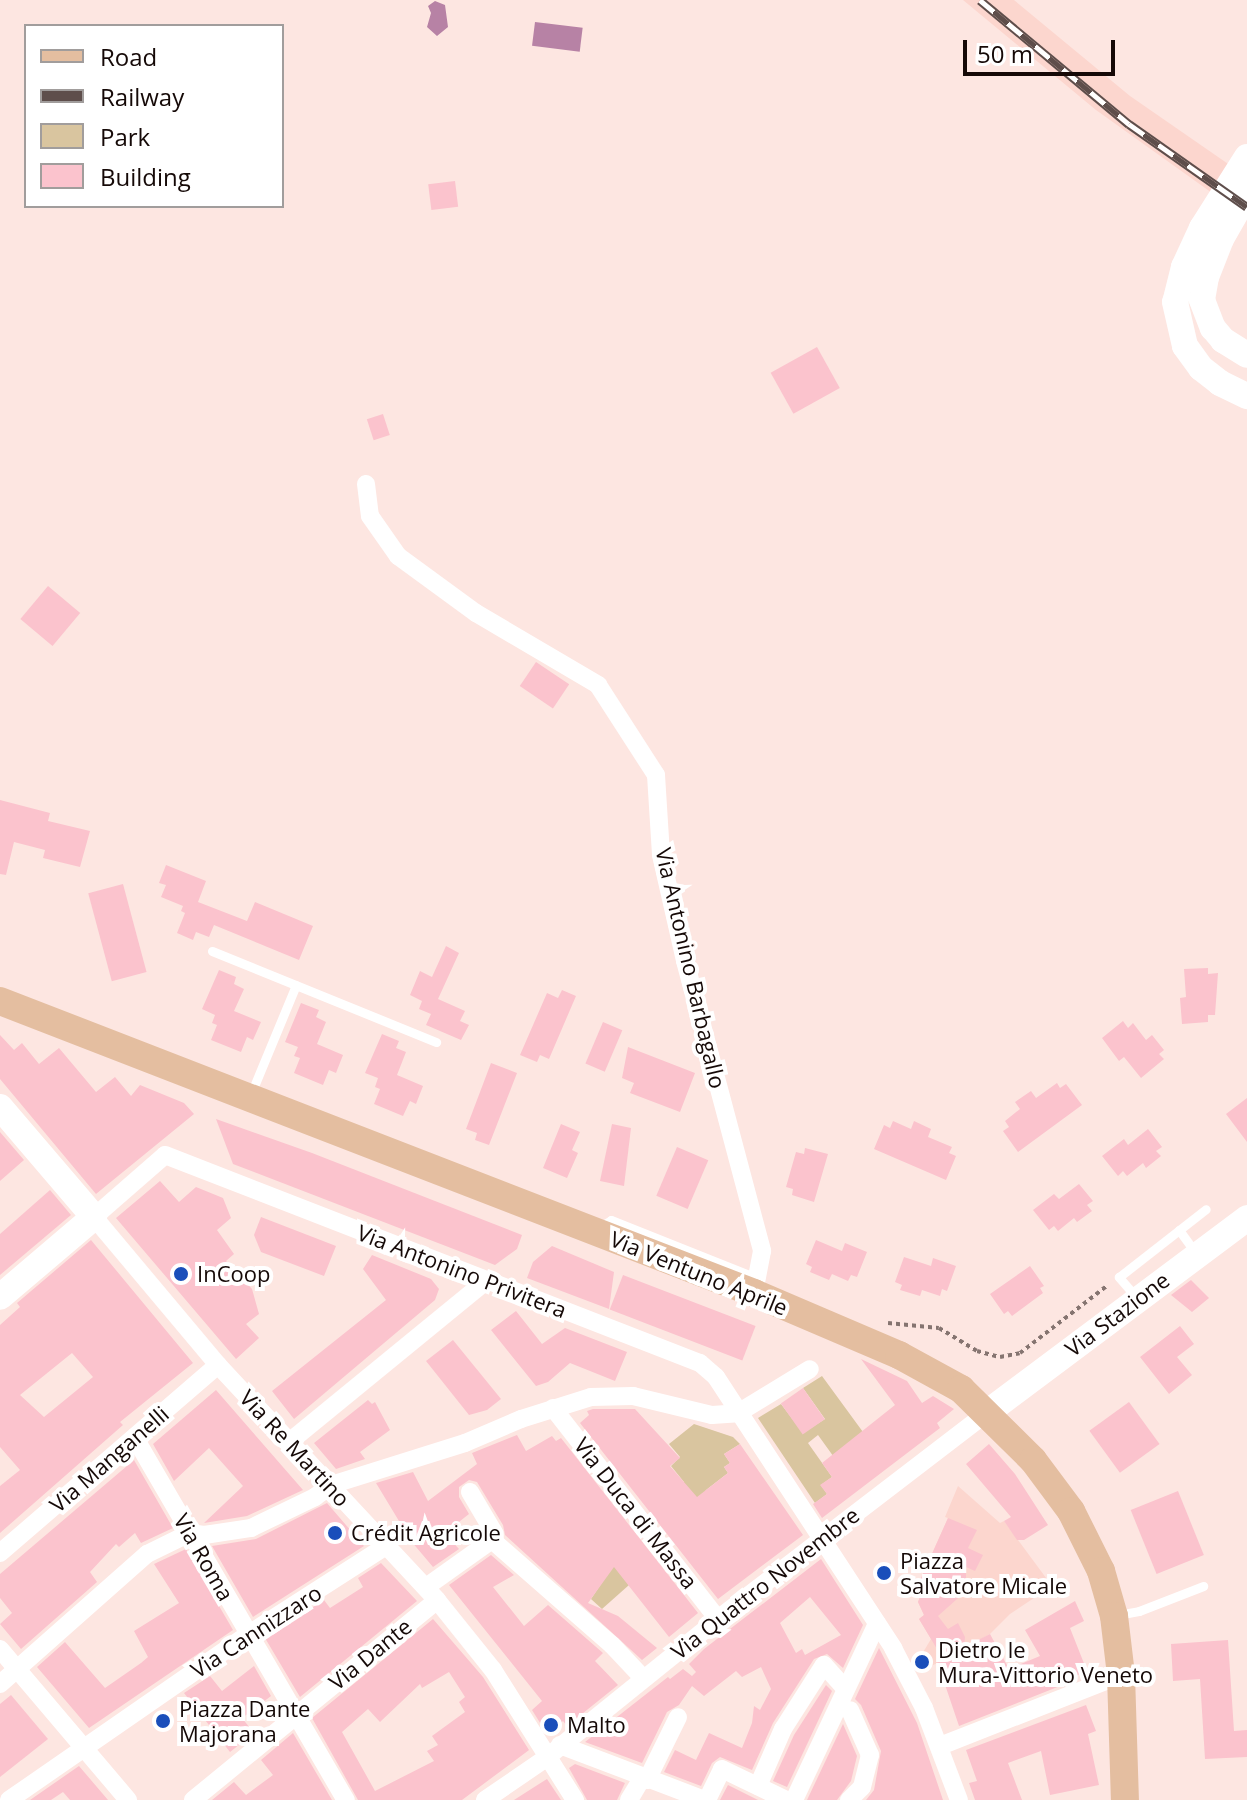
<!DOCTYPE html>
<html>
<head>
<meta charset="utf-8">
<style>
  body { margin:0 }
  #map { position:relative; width:1247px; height:1800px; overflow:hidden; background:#fde6e1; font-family:"Open Sans",sans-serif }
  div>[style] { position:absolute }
  .built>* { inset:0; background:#fcd6ce }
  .green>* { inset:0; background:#d9c59f }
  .water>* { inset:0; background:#b782a5; transform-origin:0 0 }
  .building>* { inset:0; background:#fbc3cd; transform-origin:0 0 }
  .path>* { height:4px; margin-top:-2px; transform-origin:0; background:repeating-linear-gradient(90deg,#857470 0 4px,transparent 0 8px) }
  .lane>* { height:9px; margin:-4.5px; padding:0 4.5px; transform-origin:4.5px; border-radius:4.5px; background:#fff }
  .street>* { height:18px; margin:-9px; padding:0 9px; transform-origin:9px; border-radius:9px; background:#fff }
  .secondary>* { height:26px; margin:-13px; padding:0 13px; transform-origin:13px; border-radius:13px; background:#fff }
  .primary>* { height:28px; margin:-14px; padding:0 14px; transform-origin:14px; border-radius:14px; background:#e4bea0 }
  .rail>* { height:9px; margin-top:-4.5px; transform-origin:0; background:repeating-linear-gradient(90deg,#fff 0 18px,#5e4e4b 0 36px); box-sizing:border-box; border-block:2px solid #5e4e4b }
  .dots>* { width:22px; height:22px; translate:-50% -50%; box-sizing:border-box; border:4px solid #fff; border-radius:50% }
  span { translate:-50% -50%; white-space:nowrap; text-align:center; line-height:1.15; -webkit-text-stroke:8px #fff; paint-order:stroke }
  .street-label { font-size:22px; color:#150907 }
  .poi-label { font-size:22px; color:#150907 }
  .left { translate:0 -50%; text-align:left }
  .legend { position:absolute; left:24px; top:24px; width:260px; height:184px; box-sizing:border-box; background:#fff; border:2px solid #a19d9c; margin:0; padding:10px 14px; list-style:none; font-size:24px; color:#150907 }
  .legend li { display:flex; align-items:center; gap:16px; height:40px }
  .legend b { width:40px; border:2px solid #a19d9c }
  .scale { position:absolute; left:963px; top:40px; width:152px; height:36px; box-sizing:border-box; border:4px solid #150907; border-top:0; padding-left:10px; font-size:24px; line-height:28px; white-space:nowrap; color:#150907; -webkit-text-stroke:6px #fff; paint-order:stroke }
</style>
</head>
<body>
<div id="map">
  <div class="built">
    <i style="clip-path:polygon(963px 0,1014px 0,1130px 96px,1247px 177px,1247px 218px,1096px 110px)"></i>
    <i style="clip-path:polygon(958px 1486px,1000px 1523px,1004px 1521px,1052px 1586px,1010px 1614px,990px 1634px,928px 1668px,922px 1654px,931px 1639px,919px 1619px,924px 1615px,918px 1602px,923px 1589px,918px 1585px,948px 1518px,945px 1517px)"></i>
  </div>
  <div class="green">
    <i style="clip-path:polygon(822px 1376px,871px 1443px,836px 1460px,818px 1435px,808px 1443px,832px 1477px,821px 1485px,827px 1494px,815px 1503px,758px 1418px,781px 1404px,803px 1433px,825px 1419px,803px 1388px)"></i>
    <i style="clip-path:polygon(694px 1424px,733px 1437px,740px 1444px,724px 1454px,730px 1463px,724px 1467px,728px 1473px,706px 1490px,694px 1513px,675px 1491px,684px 1482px,671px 1466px,680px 1457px,669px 1444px)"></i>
    <i style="clip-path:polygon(609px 1547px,629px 1585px,602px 1609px,591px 1599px,603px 1581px)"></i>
  </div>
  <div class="water">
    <i style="clip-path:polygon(435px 1px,445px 5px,448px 27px,437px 36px,427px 27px,431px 13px,428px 6px)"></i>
    <i style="left:535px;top:22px;width:48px;height:24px;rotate:7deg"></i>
  </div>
  <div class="building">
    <i style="left:455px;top:181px;width:26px;height:27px;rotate:83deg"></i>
    <i style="left:817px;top:347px;width:47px;height:53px;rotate:61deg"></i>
    <i style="left:383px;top:414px;width:22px;height:17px;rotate:72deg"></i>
    <i style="left:48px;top:586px;width:42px;height:43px;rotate:40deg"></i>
    <i style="left:536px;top:662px;width:40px;height:29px;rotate:34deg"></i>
    <i style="clip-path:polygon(0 800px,50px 813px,48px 821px,90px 831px,80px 867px,43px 858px,45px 850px,14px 842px,6px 875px,0 874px)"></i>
    <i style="clip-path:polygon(166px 865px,206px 881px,198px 902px,247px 921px,255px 902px,313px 926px,299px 960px,214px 925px,209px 937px,196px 932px,193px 940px,177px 933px,185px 913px,181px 911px,183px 906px,161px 897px,166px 885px,159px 883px)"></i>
    <i style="left:123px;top:884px;width:91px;height:36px;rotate:75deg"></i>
    <i style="clip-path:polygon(446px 946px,459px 953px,438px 999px,465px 1011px,460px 1021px,469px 1025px,461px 1040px,426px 1025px,431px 1014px,419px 1009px,422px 1001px,410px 995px,420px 971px,432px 977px)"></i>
    <i style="clip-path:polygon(1208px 968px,1208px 974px,1218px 973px,1215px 1015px,1208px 1015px,1208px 1022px,1182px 1024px,1180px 998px,1186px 997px,1184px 969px)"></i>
    <i style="clip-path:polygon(219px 970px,236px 977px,234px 984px,244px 989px,234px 1011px,261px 1022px,253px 1040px,247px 1037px,241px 1052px,211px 1040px,217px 1025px,212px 1023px,215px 1015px,202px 1009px)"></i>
    <i style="clip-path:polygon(562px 990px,576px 996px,549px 1059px,540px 1055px,537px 1062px,520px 1055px,547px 993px,558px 998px)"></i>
    <i style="clip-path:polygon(301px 1003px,319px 1010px,316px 1017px,326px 1022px,317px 1044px,343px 1055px,336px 1073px,329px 1070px,323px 1085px,294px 1073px,300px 1058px,294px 1056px,298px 1047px,285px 1042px)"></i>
    <i style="clip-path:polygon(1123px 1021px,1128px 1028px,1133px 1023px,1146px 1040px,1152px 1035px,1164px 1050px,1159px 1054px,1164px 1059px,1141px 1078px,1124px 1057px,1119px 1061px,1102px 1038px)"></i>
    <i style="left:603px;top:1022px;width:21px;height:45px;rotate:23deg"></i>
    <i style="clip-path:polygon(382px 1034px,399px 1041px,396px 1048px,406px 1052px,397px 1075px,423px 1086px,416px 1104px,410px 1101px,403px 1116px,374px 1104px,380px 1089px,375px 1087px,378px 1078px,365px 1073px)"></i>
    <i style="clip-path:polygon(0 1035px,14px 1050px,22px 1043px,39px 1064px,59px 1048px,96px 1092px,115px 1077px,131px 1096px,140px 1085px,184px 1103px,194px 1114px,96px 1194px,0 1079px)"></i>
    <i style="clip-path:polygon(628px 1047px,695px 1073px,680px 1112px,630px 1093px,634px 1083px,622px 1078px)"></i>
    <i style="clip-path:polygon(491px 1063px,517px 1073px,489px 1145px,475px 1140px,477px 1133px,466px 1129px)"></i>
    <i style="clip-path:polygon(1057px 1083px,1060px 1088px,1066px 1084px,1082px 1105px,1018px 1152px,1003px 1131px,1009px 1127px,1005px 1121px,1020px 1109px,1015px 1102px,1031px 1091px,1036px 1098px)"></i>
    <i style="clip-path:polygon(1247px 1098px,1247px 1142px,1226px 1114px)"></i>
    <i style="clip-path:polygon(216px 1119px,312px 1153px,522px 1235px,517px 1249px,495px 1265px,233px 1164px)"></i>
    <i style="clip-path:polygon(893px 1121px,911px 1129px,914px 1121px,931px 1129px,928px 1137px,952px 1147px,949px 1153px,956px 1156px,946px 1180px,874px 1149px,884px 1125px,890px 1128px)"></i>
    <i style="clip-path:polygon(561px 1124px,580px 1132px,572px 1150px,578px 1153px,567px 1178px,543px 1168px)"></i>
    <i style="clip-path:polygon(612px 1124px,631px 1128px,624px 1186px,600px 1181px)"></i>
    <i style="clip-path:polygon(1148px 1129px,1162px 1147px,1156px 1151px,1161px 1156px,1146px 1168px,1143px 1163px,1127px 1176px,1123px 1171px,1118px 1176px,1102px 1156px,1124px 1139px,1128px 1145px)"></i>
    <i style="clip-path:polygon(0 1132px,24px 1160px,0 1181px)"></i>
    <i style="left:677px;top:1147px;width:34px;height:53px;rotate:23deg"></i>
    <i style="clip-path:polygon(805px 1148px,828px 1154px,814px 1202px,792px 1195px,793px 1189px,786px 1187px,796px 1152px,804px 1154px)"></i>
    <i style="clip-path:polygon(160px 1181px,179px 1202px,196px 1187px,223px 1198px,231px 1218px,217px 1230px,234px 1254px,226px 1261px,252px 1289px,259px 1314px,246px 1324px,259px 1338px,236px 1359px,116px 1218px)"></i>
    <i style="clip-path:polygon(1079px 1184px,1093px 1201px,1087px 1205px,1092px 1211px,1077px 1222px,1074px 1218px,1058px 1231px,1054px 1226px,1049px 1230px,1033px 1210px,1054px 1194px,1059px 1199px)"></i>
    <i style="clip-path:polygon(50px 1190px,71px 1215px,0 1275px,0 1234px)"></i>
    <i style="clip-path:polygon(261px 1217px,336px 1246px,324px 1276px,261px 1252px,254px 1235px)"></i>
    <i style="clip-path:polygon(evenodd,91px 1240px,193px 1363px,120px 1422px,123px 1425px,0 1533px,0 1486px,20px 1470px,0 1447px,0 1325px,20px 1307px,17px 1303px,91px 1240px,72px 1353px,93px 1377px,44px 1417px,20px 1395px,72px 1353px)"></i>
    <i style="clip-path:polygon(816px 1240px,842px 1251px,845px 1243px,867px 1252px,857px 1277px,851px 1275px,848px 1281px,832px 1274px,829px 1280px,810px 1272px,812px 1267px,806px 1264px)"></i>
    <i style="clip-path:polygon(552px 1246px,614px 1272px,609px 1309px,527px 1278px,533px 1262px)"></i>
    <i style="clip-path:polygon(372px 1255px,431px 1279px,439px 1289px,435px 1300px,294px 1419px,272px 1391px,386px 1300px,363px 1269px)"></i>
    <i style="clip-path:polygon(904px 1257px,931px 1266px,933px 1258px,956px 1266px,947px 1291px,942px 1289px,940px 1296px,922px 1290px,920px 1296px,900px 1290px,902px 1285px,895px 1282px)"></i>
    <i style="clip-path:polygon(1030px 1266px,1044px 1286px,1040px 1288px,1043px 1293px,1012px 1316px,1008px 1311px,1004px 1314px,990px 1294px)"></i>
    <i style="left:623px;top:1275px;width:142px;height:37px;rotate:21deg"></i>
    <i style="clip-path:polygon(1191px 1280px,1209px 1298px,1192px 1312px,1171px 1295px)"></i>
    <i style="clip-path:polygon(516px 1311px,542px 1344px,565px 1328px,627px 1352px,615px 1381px,570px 1363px,548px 1382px,536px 1386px,491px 1330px)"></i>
    <i style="clip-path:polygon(1180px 1326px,1194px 1344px,1177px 1357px,1192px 1375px,1169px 1394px,1140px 1357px)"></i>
    <i style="clip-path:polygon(453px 1340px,501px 1399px,487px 1410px,469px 1415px,426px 1361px)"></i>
    <i style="clip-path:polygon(861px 1359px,907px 1381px,922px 1403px,933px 1396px,954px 1409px,937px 1423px,940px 1428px,822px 1518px,813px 1504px,827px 1494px,820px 1485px,832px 1477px,822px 1463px,895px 1405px)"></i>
    <i style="left:803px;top:1388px;width:38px;height:27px;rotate:55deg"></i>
    <i style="clip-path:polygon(216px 1390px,303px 1490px,247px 1516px,204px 1523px,243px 1486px,209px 1448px,174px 1481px,153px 1444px)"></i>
    <i style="clip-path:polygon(368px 1400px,372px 1404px,375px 1402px,390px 1430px,360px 1452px,365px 1459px,336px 1469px,314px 1443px)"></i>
    <i style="left:1129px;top:1402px;width:52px;height:49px;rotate:54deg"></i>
    <i style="clip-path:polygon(593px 1409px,635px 1409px,680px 1458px,670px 1466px,697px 1497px,728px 1473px,724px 1467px,730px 1463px,724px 1454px,740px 1444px,803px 1535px,718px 1599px,580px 1423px,589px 1415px,587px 1411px)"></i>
    <i style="clip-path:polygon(517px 1435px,526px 1451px,552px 1436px,556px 1441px,561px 1438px,698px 1613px,669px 1637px,614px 1567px,588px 1603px,618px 1616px,657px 1648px,642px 1660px,505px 1535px,503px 1525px,477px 1482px,469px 1480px,459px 1487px,459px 1497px,469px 1514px,450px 1529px,455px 1535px,450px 1539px,459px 1549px,433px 1567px,400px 1528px,402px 1526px,376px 1483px,413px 1472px,428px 1501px,477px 1464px,472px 1453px)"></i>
    <i style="clip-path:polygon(989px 1444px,1015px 1474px,1048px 1525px,1024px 1540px,1017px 1540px,1004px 1521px,1011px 1517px,966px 1464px)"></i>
    <i style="clip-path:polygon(134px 1460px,173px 1528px,141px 1543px,135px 1533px,119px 1547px,116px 1544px,90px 1572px,97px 1582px,21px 1649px,0 1624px,12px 1613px,0 1598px,0 1574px)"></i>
    <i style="left:1178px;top:1491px;width:69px;height:51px;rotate:68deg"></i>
    <i style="clip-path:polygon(327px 1503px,364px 1546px,253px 1617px,212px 1546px,256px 1539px)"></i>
    <i style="clip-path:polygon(948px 1518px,977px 1530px,968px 1548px,983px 1555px,975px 1571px,966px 1567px,966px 1591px,938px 1616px,948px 1629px,958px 1623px,965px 1637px,964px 1647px,990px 1634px,1009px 1669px,1040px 1656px,1025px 1630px,1075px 1601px,1084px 1621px,1070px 1628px,1087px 1671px,1059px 1683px,1060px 1686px,959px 1726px,937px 1661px,943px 1659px,919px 1619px,924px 1615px,918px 1602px,923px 1589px,918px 1585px)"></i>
    <i style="clip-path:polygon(186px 1549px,233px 1630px,89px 1728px,37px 1667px,65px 1642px,105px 1688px,141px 1663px,148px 1657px,134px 1631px,179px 1603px,154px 1564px)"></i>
    <i style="clip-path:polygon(491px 1555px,514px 1575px,493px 1587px,524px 1626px,548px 1605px,603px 1653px,595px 1661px,618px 1685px,567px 1726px,563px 1721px,547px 1734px,532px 1710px,542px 1701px,449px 1585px)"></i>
    <i style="clip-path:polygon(evenodd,821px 1559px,863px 1625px,843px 1668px,827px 1654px,814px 1659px,773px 1723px,752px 1770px,720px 1757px,712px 1763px,701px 1786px,664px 1772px,675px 1750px,696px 1760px,709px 1733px,742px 1748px,752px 1723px,754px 1706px,760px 1710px,771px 1689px,761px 1667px,742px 1677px,736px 1671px,704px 1696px,692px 1686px,679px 1705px,667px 1712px,642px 1763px,585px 1742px,668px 1677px,670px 1679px,683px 1669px,692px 1676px,696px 1672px,689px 1664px,704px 1649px,821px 1559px,810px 1597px,841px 1635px,805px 1655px,802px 1649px,796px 1653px,780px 1623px,810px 1597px)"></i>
    <i style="clip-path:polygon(381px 1563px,417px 1601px,300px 1697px,265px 1638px,324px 1600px,330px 1608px,363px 1587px,358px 1578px)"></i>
    <i style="clip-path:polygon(evenodd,433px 1619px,483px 1677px,529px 1750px,462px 1800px,358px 1800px,312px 1718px,433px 1619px,449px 1672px,465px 1697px,459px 1702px,465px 1712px,432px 1736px,438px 1745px,427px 1751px,434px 1761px,375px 1791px,342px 1732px,368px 1709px,380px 1722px,420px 1684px,422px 1688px,449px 1672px)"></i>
    <i style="clip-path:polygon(1228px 1640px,1234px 1731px,1247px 1730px,1247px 1757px,1205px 1759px,1200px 1679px,1173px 1681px,1171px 1644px)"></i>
    <i style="clip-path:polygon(879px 1648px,917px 1723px,943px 1800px,866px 1800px,874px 1790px,881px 1751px,861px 1705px,855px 1699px)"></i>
    <i style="clip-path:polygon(254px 1666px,271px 1696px,242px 1718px,254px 1733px,230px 1752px,184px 1693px,210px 1676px,222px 1691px)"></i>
    <i style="clip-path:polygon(826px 1685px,832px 1691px,787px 1787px,773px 1781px,794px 1735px)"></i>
    <i style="clip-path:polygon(11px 1695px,48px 1739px,0 1777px,0 1704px)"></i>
    <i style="clip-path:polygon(1086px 1705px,1096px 1731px,1088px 1734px,1099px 1785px,1050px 1795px,1041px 1751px,1008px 1763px,1022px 1800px,975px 1800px,969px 1783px,977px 1781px,966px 1750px)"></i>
    <i style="clip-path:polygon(843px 1724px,857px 1756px,851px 1781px,837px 1800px,807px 1800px)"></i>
    <i style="clip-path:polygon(293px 1733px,332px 1800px,212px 1800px,234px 1782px,246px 1795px,273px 1775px,261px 1760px)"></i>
    <i style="clip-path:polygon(575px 1764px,625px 1783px,617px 1800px,587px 1800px,569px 1768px)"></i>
    <i style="clip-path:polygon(79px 1766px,108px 1800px,70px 1800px,63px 1792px,51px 1800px,30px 1800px)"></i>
    <i style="clip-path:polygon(547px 1779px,561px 1800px,514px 1800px,539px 1784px)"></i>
    <i style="clip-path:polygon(728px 1785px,758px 1800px,720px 1800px)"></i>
  </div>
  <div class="path">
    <i style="left:888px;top:1323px;width:51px;rotate:5.6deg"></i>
    <i style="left:939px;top:1328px;width:44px;rotate:31.2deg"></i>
    <i style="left:977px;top:1351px;width:24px;rotate:15deg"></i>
    <i style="left:1000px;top:1357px;width:20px;rotate:-11deg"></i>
    <i style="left:1020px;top:1353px;width:111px;rotate:-37.7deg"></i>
  </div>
  <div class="lane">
    <i style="left:212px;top:951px;width:242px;rotate:22.1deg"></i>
    <i style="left:250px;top:1096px;width:120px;rotate:-67.5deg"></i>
    <i style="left:600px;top:1227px;width:13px;rotate:-32deg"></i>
    <i style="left:611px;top:1220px;width:157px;rotate:21.7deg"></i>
    <i style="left:1179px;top:1230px;width:29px;rotate:54deg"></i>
    <i style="left:1137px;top:1298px;width:28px;rotate:-131deg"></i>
    <i style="left:1119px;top:1277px;width:110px;rotate:-38deg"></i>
    <i style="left:1117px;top:1615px;width:22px;rotate:-10deg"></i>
    <i style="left:1139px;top:1611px;width:69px;rotate:-21.3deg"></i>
  </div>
  <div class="street">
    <i style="left:366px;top:484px;width:32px;rotate:83deg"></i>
    <i style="left:370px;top:516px;width:49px;rotate:55deg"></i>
    <i style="left:398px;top:556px;width:97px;rotate:36.2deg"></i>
    <i style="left:476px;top:613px;width:142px;rotate:30.5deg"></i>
    <i style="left:598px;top:685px;width:107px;rotate:57.2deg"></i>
    <i style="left:656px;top:775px;width:80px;rotate:86.4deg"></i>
    <i style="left:661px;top:855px;width:109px;rotate:77.2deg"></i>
    <i style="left:685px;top:961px;width:300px;rotate:75.1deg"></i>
    <i style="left:762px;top:1251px;width:43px;rotate:100.8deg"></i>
    <i style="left:553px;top:1408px;width:268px;rotate:52deg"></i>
    <i style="left:135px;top:1438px;width:419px;rotate:59.8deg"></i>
    <i style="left:288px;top:1443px;width:257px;rotate:-39.3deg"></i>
    <i style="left:470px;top:1492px;width:45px;rotate:59.5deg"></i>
    <i style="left:493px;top:1531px;width:9px;rotate:96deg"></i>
    <i style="left:492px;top:1540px;width:159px;rotate:41.2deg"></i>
    <i style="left:612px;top:1645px;width:45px;rotate:46.8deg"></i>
    <i style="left:0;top:1553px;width:288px;rotate:-40.8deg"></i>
    <i style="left:426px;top:1587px;width:81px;rotate:-35.5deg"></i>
    <i style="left:0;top:1649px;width:198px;rotate:49.7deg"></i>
    <i style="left:0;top:1684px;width:196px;rotate:-41.5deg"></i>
    <i style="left:147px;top:1554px;width:48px;rotate:-26deg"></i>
    <i style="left:190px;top:1533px;width:14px;rotate:8deg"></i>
    <i style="left:204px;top:1535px;width:48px;rotate:-8.5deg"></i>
    <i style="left:251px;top:1528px;width:71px;rotate:-25.8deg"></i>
    <i style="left:315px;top:1497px;width:20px;rotate:-37deg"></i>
    <i style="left:331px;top:1485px;width:140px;rotate:-17.4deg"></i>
    <i style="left:465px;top:1443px;width:61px;rotate:-23.2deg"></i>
    <i style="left:521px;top:1419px;width:73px;rotate:-17.4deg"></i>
    <i style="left:591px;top:1397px;width:42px;rotate:-1.4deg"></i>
    <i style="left:633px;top:1396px;width:81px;rotate:13.5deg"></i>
    <i style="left:712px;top:1415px;width:26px;rotate:-4deg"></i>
    <i style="left:738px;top:1413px;width:84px;rotate:-31.4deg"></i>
    <i style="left:560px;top:1745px;width:155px;rotate:20.8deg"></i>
    <i style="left:940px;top:1746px;width:194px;rotate:-21.4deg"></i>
    <i style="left:647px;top:1780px;width:70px;rotate:-63.8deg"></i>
    <i style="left:758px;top:1786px;width:62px;rotate:-66.3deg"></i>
    <i style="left:783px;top:1729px;width:76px;rotate:-57.4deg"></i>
    <i style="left:824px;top:1665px;width:31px;rotate:48deg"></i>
    <i style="left:9px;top:1800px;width:292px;rotate:-34.7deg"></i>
    <i style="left:249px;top:1634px;width:163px;rotate:-32.7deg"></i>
    <i style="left:193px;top:1800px;width:315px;rotate:-39.3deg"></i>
    <i style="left:485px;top:1800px;width:74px;rotate:-34.5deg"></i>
    <i style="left:546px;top:1758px;width:221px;rotate:-38.9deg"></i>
    <i style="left:718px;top:1619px;width:340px;rotate:-37.5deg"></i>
    <i style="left:575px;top:1800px;width:154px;rotate:-122.2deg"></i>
    <i style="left:493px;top:1670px;width:90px;rotate:-128.7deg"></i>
    <i style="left:437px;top:1600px;width:321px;rotate:-133deg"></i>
    <i style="left:218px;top:1365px;width:193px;rotate:-130deg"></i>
    <i style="left:94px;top:1217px;width:94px;rotate:-41.1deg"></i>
    <i style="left:165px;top:1155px;width:574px;rotate:21.25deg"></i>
    <i style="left:700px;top:1363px;width:21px;rotate:41deg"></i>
    <i style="left:716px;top:1377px;width:324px;rotate:56.8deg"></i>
    <i style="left:893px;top:1648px;width:68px;rotate:62.7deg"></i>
    <i style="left:924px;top:1708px;width:98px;rotate:69.2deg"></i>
    <i style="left:629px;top:1800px;width:26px;rotate:-59deg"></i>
    <i style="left:707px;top:1800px;width:34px;rotate:-64deg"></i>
    <i style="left:722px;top:1769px;width:71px;rotate:25.8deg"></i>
    <i style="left:794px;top:1800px;width:195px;rotate:-64.8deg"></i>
    <i style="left:849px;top:1800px;width:18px;rotate:-45deg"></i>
    <i style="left:862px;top:1787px;width:33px;rotate:-76deg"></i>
    <i style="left:870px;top:1755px;width:49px;rotate:-114deg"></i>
  </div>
  <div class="secondary">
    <i style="left:1247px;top:157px;width:84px;rotate:122.4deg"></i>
    <i style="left:1202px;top:228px;width:43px;rotate:114.8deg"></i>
    <i style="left:1184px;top:267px;width:36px;rotate:104deg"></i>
    <i style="left:1175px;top:302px;width:45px;rotate:77.2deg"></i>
    <i style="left:1185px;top:346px;width:27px;rotate:54deg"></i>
    <i style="left:1201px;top:368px;width:24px;rotate:38deg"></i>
    <i style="left:1220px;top:383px;width:30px;rotate:26deg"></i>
    <i style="left:1247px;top:193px;width:53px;rotate:119.5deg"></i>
    <i style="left:1221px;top:239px;width:41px;rotate:111.5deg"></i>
    <i style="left:1206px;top:277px;width:23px;rotate:100deg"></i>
    <i style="left:1202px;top:300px;width:30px;rotate:69deg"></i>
    <i style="left:1213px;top:328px;width:16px;rotate:50deg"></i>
    <i style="left:1223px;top:340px;width:28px;rotate:32deg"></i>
    <i style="left:0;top:1107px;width:145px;rotate:49.5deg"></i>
    <i style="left:94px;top:1217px;width:123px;rotate:139.6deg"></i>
    <i style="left:988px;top:1412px;width:324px;rotate:-36.8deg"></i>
  </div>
  <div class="primary">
    <i style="left:0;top:1001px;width:809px;rotate:21.17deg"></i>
    <i style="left:754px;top:1293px;width:158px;rotate:23.2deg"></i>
    <i style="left:899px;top:1355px;width:71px;rotate:28.7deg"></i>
    <i style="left:961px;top:1389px;width:101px;rotate:44.6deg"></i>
    <i style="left:1033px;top:1460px;width:64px;rotate:53.3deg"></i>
    <i style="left:1071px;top:1511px;width:67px;rotate:63.4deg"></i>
    <i style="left:1101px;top:1571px;width:47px;rotate:73.9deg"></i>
    <i style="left:1114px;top:1616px;width:59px;rotate:83.2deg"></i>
    <i style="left:1121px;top:1675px;width:125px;rotate:88.2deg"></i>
  </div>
  <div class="rail">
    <i style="left:980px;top:0;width:194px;rotate:39.8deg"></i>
    <i style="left:1129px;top:124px;width:144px;rotate:35.1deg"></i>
  </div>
  <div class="dots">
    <i style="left:181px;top:1274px;background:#1a4eba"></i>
    <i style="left:335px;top:1533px;background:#1a4eba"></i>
    <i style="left:884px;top:1573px;background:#1a4eba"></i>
    <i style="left:922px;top:1662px;background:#1a4eba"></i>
    <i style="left:163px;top:1721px;background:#1a4eba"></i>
    <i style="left:551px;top:1725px;background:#1a4eba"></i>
  </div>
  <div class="street-label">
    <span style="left:691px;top:968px;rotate:77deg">Via Antonino Barbagallo</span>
    <span style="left:462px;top:1271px;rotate:21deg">Via Antonino Privitera</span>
    <span style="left:699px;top:1273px;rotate:22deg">Via Ventuno Aprile</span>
    <span style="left:1117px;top:1314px;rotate:-37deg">Via Stazione</span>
    <span style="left:295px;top:1448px;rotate:47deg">Via Re Martino</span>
    <span style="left:109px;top:1459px;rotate:-41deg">Via Manganelli</span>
    <span style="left:636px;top:1513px;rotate:52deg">Via Duca di Massa</span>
    <span style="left:204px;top:1557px;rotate:60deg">Via Roma</span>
    <span style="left:765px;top:1583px;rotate:-38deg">Via Quattro Novembre</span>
    <span style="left:256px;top:1631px;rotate:-33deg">Via Cannizzaro</span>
    <span style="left:370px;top:1654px;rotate:-39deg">Via Dante</span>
  </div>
  <div class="poi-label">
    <span class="left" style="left:197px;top:1274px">InCoop</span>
    <span class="left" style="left:351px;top:1533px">Crédit Agricole</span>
    <span class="left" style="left:900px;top:1573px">Piazza<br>Salvatore Micale</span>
    <span class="left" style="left:938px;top:1662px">Dietro le<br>Mura-Vittorio Veneto</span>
    <span class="left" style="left:179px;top:1721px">Piazza Dante<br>Majorana</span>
    <span class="left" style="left:567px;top:1725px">Malto</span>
  </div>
  <ul class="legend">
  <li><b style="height:10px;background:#e4bea0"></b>Road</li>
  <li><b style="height:10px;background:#5e4e4b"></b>Railway</li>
  <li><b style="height:22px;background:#d9c59f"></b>Park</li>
  <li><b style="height:22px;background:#fbc3cd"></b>Building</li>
  </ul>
  <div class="scale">50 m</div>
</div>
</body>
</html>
